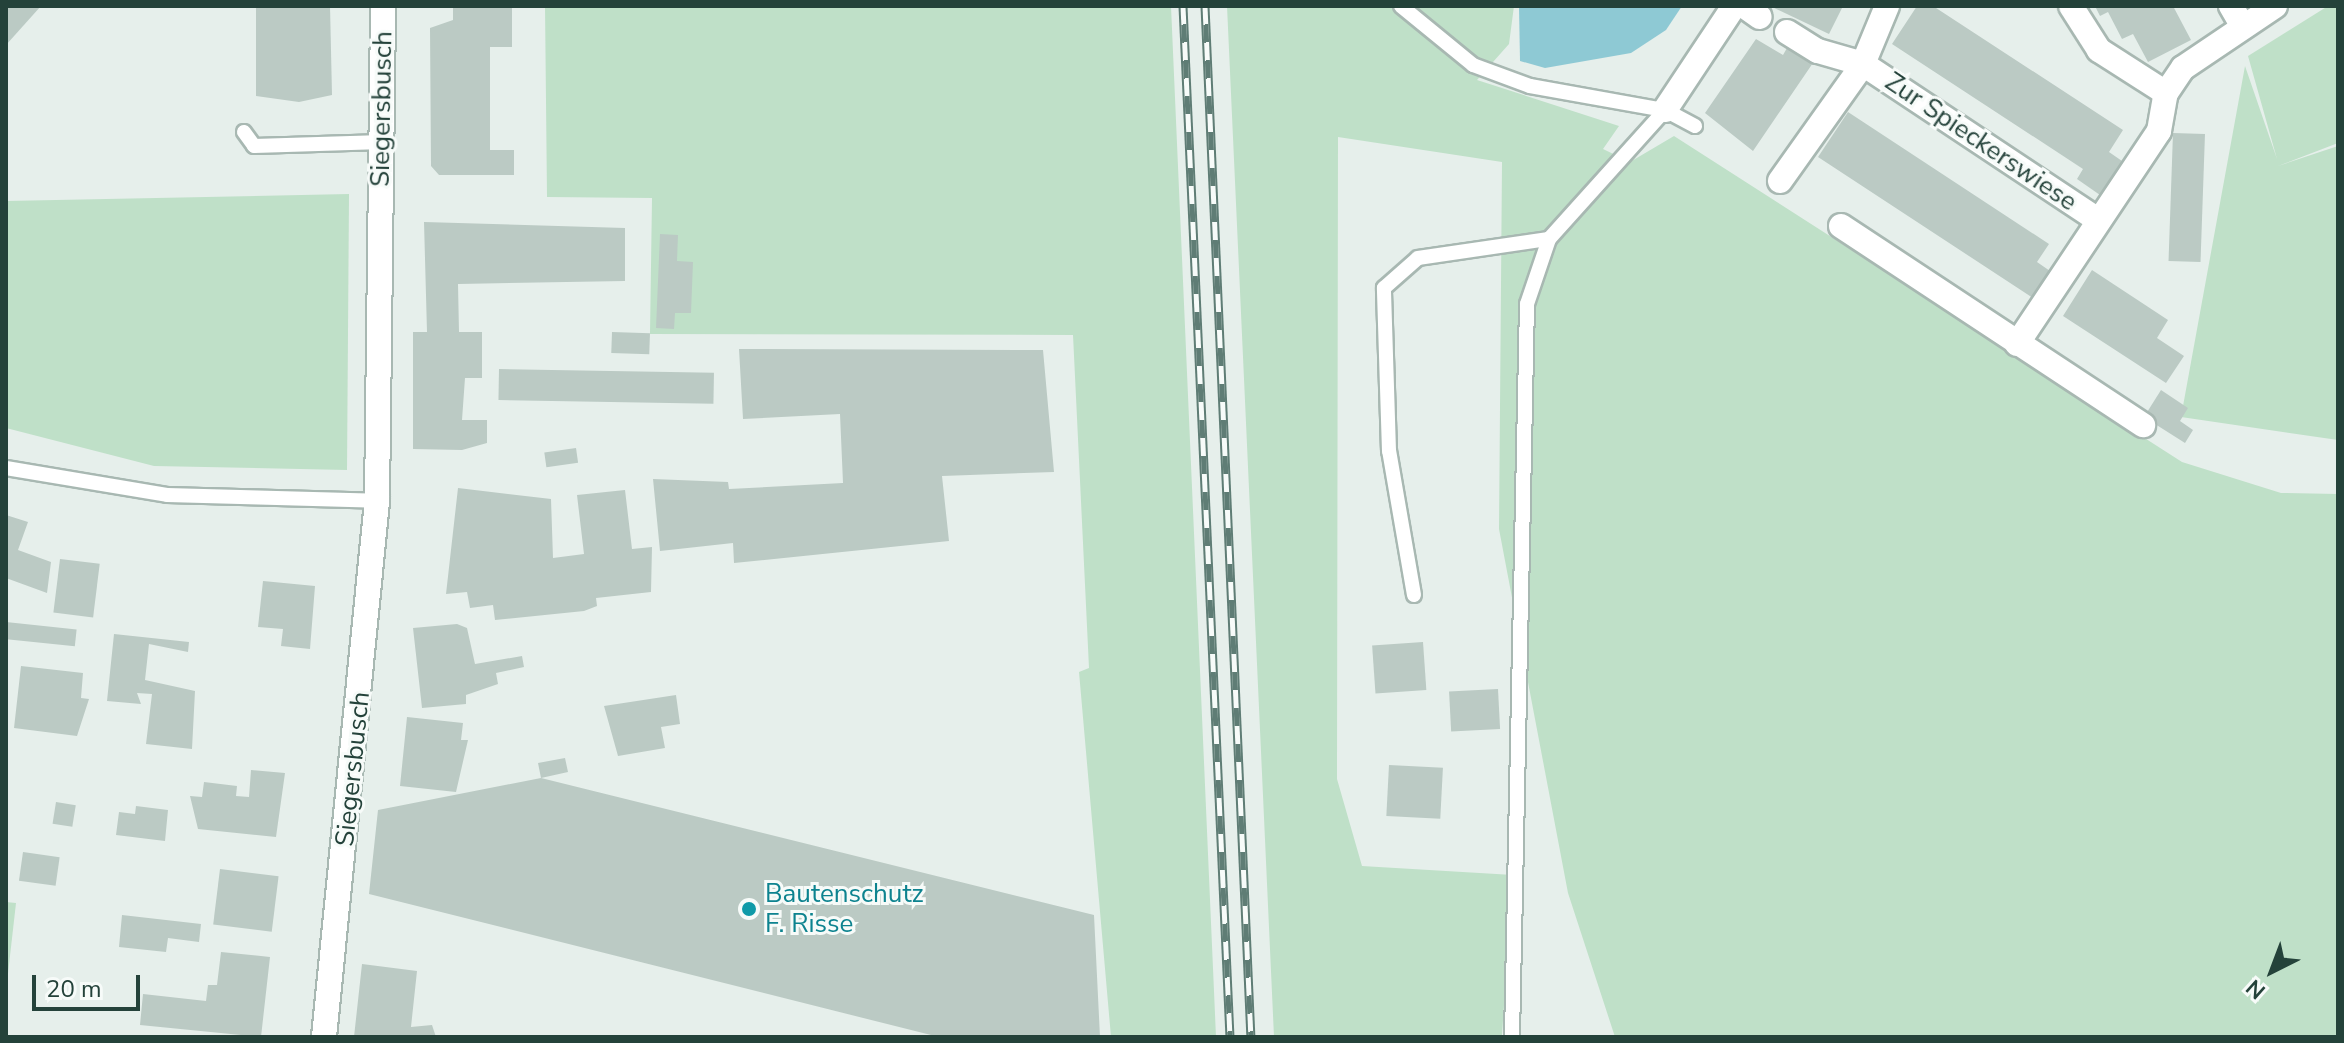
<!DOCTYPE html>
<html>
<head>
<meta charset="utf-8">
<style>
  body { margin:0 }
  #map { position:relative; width:2344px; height:1043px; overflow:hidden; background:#e6efeb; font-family:"Nunito Sans",sans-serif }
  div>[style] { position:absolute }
  .green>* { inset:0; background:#bfe0c8 }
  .water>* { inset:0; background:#8ec9d4 }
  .building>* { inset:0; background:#bbcac4; transform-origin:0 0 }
  .roads { filter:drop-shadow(2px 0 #a8b8b2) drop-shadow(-2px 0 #a8b8b2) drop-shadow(0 2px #a8b8b2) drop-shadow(0 -2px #a8b8b2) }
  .lane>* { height:14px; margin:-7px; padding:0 7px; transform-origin:7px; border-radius:7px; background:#fff }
  .street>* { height:24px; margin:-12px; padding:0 12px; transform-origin:12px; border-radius:12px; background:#fff }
  .rail>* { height:9px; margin-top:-4.5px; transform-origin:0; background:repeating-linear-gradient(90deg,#f7fbf9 0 18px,#5f7d75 0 36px); box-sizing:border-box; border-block:2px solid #5f7d75 }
  .dots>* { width:22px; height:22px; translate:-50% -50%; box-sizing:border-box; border:4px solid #f7fbf9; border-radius:50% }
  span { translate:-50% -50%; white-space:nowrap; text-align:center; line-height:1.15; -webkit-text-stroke:6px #f7fbf9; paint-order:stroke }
  .street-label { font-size:26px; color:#24423a }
  .culture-label { font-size:26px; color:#0d838f }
  .left { translate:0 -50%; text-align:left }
  .frame { position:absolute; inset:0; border:8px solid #24423a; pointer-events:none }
  .north { position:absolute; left:2232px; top:931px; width:80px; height:80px; -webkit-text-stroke:6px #f7fbf9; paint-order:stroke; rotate:222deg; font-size:22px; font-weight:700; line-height:32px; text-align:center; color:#24423a }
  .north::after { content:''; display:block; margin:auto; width:28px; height:36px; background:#24423a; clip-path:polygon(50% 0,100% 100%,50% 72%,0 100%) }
  .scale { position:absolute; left:32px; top:975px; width:108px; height:36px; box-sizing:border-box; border:4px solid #24423a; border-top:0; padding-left:10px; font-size:24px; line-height:28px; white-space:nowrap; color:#24423a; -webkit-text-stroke:6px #f7fbf9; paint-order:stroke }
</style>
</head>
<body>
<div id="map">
  <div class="green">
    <i style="clip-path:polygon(545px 6px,1171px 6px,1216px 1037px,1111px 1037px,1079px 672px,1089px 668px,1073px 335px,650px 334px,652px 198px,547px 197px)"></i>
    <i style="clip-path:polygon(1227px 6px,1514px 6px,1509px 44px,1477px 80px,1619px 126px,1603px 149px,1630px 162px,1674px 136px,2182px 462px,2281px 493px,2338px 494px,2338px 1037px,1615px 1037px,1568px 893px,1499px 529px,1502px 162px,1338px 137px,1337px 779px,1362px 866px,1513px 875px,1502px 1035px,1274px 1037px)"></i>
    <i style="clip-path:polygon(2328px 6px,2338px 6px,2338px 143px,2278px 166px,2338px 146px,2338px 440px,2181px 417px,2245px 66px,2277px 159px,2248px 56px)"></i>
    <i style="clip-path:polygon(349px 194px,347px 470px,154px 466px,6px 428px,6px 201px)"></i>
    <i style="clip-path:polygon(6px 902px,16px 903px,6px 991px)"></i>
  </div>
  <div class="water">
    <i style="clip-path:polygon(1519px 6px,1682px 6px,1666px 30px,1631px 53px,1545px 68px,1520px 61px)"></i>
  </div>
  <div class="building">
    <i style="clip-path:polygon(6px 6px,41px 6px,6px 45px)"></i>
    <i style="clip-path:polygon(256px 6px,330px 6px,332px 95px,299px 102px,256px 96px)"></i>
    <i style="clip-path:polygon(453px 6px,512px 6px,512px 47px,490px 47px,490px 150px,514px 150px,514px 175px,439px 175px,431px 166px,430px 28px,453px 20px)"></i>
    <i style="clip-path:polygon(1770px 6px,1843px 6px,1829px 34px)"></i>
    <i style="clip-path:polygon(1917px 6px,1933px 6px,2123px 130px,2109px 152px,2122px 161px,2100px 195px,2077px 179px,2083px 169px,1892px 44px)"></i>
    <i style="clip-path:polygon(2095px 6px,2173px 6px,2191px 40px,2148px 62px,2133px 34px,2122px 39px,2108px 12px,2100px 16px)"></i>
    <i style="clip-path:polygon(1756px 39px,1783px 55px,1791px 41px,1817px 57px,1753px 151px,1705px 113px)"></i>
    <i style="clip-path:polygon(1848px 112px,2049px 244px,2037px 262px,2050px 271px,2033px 298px,1818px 157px)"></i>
    <i style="left:2173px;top:133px;width:32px;height:128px;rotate:2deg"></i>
    <i style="clip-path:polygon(424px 222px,625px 228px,625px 281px,458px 284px,459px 332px,482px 332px,482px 378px,465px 378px,462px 420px,487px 420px,487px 443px,462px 450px,413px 449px,413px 332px,427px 332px)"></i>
    <i style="clip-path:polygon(660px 234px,678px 235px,677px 261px,693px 262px,691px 313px,675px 313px,674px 329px,656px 328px)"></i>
    <i style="clip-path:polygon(2092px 270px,2168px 320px,2157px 338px,2184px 356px,2166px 383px,2063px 316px)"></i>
    <i style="left:612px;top:332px;width:38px;height:21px;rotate:2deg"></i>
    <i style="clip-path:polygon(739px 349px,1043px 350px,1054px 472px,942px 476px,949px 541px,734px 563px,733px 543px,660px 551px,653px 479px,728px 482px,729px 489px,843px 483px,840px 414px,743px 419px)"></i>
    <i style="left:499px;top:369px;width:215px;height:31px;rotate:1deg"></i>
    <i style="clip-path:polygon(2161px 390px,2188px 408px,2180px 421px,2193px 430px,2185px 443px,2144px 417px)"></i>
    <i style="left:576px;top:448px;width:15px;height:32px;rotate:82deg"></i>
    <i style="clip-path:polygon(458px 488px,551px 499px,553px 558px,584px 554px,577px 495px,625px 490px,632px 549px,652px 547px,651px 592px,596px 598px,597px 606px,584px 611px,495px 620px,493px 605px,470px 608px,467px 592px,446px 594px)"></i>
    <i style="clip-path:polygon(6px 515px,28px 522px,18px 550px,51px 562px,47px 593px,6px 578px)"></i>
    <i style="left:60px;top:559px;width:40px;height:54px;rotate:7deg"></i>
    <i style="clip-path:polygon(263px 581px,315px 586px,310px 649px,281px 646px,283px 629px,258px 627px)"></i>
    <i style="left:6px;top:622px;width:71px;height:17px;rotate:6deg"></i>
    <i style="clip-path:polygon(457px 624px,467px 628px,475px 664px,522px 656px,524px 667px,496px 673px,498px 684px,466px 695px,466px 704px,422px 708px,413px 628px)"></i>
    <i style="clip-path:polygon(114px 634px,189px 642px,188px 652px,149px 644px,145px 680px,195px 691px,192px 749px,146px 744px,152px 694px,137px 693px,141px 704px,107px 701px)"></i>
    <i style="left:1423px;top:642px;width:48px;height:51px;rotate:86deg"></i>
    <i style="clip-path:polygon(21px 666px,83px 673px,81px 698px,89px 699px,77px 736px,14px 728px)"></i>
    <i style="left:1498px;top:689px;width:40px;height:49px;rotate:87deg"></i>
    <i style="clip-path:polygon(676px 695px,680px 724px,661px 727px,665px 748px,618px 756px,604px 706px)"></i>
    <i style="clip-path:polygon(407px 717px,463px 723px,461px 740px,468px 740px,456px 792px,400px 786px)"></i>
    <i style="clip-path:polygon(565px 758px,568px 772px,541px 778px,1094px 915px,1100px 1037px,939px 1037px,369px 894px,378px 810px,541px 778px,538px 763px)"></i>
    <i style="left:1389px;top:765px;width:54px;height:51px;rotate:3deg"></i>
    <i style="clip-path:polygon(251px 770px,285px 773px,276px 837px,198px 829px,190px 796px,202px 797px,204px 782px,237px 786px,236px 796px,249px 797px)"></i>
    <i style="left:56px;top:802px;width:20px;height:22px;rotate:9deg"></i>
    <i style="clip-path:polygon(136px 806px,168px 810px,165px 841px,116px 835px,119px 812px,135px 814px)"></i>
    <i style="left:23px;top:852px;width:37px;height:29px;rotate:8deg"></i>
    <i style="left:220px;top:869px;width:59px;height:56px;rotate:7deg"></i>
    <i style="clip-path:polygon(122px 915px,201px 924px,199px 942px,168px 938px,166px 952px,119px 947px)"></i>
    <i style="clip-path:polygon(221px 952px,270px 957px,261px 1037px,140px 1025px,143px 994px,206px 1001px,208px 985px,217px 985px)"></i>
    <i style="clip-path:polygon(362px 964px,417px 971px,411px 1027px,432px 1025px,436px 1037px,354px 1037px)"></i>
  </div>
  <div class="roads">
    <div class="lane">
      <i style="left:1401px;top:6px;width:93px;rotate:39.3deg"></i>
      <i style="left:1473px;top:65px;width:61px;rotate:20.2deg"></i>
      <i style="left:1530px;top:86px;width:137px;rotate:10.1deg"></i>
      <i style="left:1665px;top:110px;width:34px;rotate:28deg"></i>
      <i style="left:244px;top:132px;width:17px;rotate:54deg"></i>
      <i style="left:254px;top:146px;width:129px;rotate:-1.8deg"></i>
      <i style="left:6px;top:468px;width:163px;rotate:9.5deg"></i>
      <i style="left:167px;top:495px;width:210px;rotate:1.6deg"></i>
      <i style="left:1414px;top:595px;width:146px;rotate:-99.8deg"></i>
      <i style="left:1389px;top:451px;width:163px;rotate:-91.8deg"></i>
      <i style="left:1384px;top:288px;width:45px;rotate:-41.4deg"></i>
      <i style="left:1418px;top:258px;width:132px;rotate:-8.3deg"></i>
      <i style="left:1512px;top:1037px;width:733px;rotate:-88.83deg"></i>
      <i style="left:1527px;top:304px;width:69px;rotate:-71.3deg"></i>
      <i style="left:1549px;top:239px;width:173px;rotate:-48deg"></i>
    </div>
    <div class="street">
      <i style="left:1744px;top:6px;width:19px;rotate:35deg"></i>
      <i style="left:2231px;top:6px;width:24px;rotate:60deg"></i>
      <i style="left:1787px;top:32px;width:36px;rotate:32deg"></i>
      <i style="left:1818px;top:51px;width:47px;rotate:16.1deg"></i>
      <i style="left:1863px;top:64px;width:63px;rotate:-67.5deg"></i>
      <i style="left:2166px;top:93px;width:30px;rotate:-56deg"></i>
      <i style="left:2183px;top:68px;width:111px;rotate:-34deg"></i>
      <i style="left:1665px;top:110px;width:125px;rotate:-56.4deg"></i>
      <i style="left:1780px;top:181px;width:143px;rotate:-54.6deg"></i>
      <i style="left:1863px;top:64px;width:283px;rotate:33.6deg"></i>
      <i style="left:1841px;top:226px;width:362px;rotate:33.4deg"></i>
      <i style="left:2017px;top:344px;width:256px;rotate:-56.3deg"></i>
      <i style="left:2159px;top:131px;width:39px;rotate:-80deg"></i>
      <i style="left:2166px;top:93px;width:80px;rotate:-147.3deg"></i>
      <i style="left:2099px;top:50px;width:52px;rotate:-122.5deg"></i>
      <i style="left:324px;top:1037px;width:539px;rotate:-84.35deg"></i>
      <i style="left:377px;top:501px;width:495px;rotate:-89.3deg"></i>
    </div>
  </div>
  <div class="rail">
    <i style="left:1183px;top:6px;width:1032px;rotate:87.39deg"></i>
    <i style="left:1205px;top:6px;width:1032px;rotate:87.45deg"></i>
  </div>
  <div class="dots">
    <i style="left:749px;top:909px;background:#0f9aa8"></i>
  </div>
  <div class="street-label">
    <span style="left:382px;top:109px;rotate:-89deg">Siegersbusch</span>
    <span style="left:1981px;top:142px;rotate:34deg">Zur Spieckerswiese</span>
    <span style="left:353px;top:769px;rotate:-84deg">Siegersbusch</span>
  </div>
  <div class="culture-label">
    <span class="left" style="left:765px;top:909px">Bautenschutz<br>F. Risse</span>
  </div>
  <div class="frame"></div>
  <div class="north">N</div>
  <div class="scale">20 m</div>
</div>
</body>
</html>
